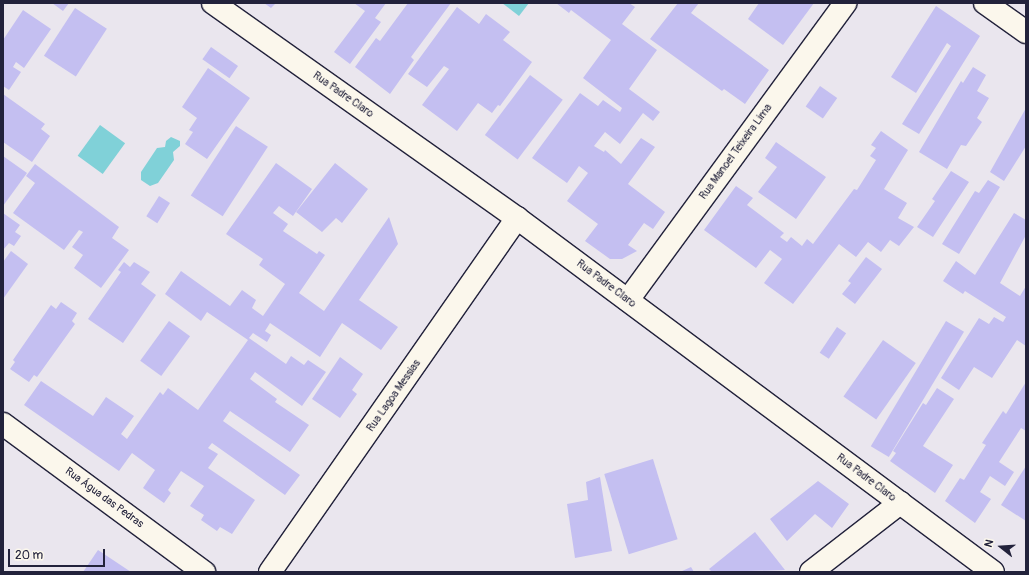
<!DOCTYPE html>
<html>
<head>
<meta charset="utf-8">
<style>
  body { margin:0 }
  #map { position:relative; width:1029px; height:575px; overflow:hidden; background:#eae6ee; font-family:Pangolin,sans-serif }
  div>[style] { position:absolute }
  .water>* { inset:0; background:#80d1d8; transform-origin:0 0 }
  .building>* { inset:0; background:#c4bff1; transform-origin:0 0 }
  .roads { filter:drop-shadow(1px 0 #22223b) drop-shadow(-1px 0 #22223b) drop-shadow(0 1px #22223b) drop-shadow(0 -1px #22223b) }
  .minor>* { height:22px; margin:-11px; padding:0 11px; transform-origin:11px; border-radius:11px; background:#fbf7ec }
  span { translate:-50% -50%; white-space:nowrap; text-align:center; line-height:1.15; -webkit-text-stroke:3px #fbf7ec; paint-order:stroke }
  .street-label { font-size:11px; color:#22223b }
  .frame { position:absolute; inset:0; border:4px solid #22223b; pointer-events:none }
  .north { position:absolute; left:981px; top:527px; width:40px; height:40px; -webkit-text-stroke:3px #fbf7ec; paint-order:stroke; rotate:287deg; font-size:11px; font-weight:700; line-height:16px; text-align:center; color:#22223b }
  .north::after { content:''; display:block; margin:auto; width:14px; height:18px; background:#22223b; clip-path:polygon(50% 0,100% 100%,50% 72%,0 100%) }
  .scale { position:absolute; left:8px; top:549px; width:97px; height:18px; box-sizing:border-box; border:2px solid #22223b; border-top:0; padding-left:5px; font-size:12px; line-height:14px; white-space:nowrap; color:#22223b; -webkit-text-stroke:3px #fbf7ec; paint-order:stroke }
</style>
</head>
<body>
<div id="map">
  <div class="water">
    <i style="clip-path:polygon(502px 3px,529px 3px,519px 16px)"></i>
    <i style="left:100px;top:125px;width:31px;height:38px;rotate:36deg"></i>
    <i style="clip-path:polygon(171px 137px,180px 141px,180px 146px,173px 152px,174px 160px,158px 183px,150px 186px,141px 180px,141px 172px,157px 148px,165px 147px,166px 141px)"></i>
  </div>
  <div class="building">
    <i style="clip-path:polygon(52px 3px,69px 3px,63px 11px)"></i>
    <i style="clip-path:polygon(264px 3px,276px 3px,271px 8px)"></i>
    <i style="clip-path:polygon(354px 3px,386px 3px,375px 18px,381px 22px,350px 64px,334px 52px,365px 11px)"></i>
    <i style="clip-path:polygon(408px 3px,451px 3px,411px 57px,414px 60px,390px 94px,355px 67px,376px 38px,380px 41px)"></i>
    <i style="clip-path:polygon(556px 3px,629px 3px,635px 7px,622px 24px,657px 50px,629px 89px,660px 112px,653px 121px,643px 113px,620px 144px,605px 132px,594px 146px,604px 152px,605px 150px,621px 164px,641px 138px,655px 147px,628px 184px,665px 212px,653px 229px,644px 223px,628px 245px,637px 251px,622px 259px,610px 259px,585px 241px,598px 224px,567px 201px,588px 173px,579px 166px,567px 183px,532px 158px,580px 93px,598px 106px,603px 100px,620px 112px,622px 108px,583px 78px,611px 40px,571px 10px,569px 13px)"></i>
    <i style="clip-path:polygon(678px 3px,699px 3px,691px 13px,769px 70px,745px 104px,724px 89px,722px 91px,650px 39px)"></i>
    <i style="clip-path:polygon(759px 3px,814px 3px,783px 45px,748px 19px)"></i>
    <i style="clip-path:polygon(936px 6px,980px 36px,919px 134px,902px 124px,951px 46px,947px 43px,916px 93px,891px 77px)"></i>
    <i style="clip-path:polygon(457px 7px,479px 24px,486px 14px,510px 32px,503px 40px,532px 62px,500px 106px,498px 105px,492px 113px,478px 103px,457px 131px,422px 105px,449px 69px,444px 66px,427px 87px,408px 74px)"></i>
    <i style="left:75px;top:8px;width:38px;height:57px;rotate:33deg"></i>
    <i style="clip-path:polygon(23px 10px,51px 29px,24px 68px,16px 62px,13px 67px,21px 72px,9px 90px,3px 86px,3px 40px)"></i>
    <i style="left:211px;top:47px;width:33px;height:15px;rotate:35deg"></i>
    <i style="clip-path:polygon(973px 67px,986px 75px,977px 91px,989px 98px,977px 118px,982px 122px,966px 146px,961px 145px,947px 169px,919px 152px,961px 81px,963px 83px)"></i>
    <i style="clip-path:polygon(208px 68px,250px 98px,207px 159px,185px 144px,193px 132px,189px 130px,197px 118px,182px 107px)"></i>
    <i style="left:530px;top:75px;width:41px;height:75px;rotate:37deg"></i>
    <i style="left:820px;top:86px;width:21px;height:25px;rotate:35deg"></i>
    <i style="clip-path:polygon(3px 94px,45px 124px,41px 129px,50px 136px,32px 162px,3px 142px)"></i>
    <i style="clip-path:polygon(1026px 108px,1026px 146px,1004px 181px,990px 172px)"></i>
    <i style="left:236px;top:126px;width:38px;height:83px;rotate:33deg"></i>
    <i style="clip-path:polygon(881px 131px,908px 150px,884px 189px,907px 203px,898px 218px,914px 227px,899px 246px,890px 240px,881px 252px,868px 242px,856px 257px,839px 244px,793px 304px,764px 283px,782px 259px,770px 250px,756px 268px,704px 230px,736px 186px,753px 198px,747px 205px,784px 233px,780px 237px,787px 242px,791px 237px,802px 246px,807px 239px,813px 244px,854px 189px,857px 190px,876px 160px,870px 156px,876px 148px,871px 145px)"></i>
    <i style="clip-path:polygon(776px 142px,826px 177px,796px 219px,758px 192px,777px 167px,765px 158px)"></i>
    <i style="clip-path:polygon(3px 156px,27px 173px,3px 206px)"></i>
    <i style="clip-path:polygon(276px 163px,312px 189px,293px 216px,279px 206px,273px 213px,288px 224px,283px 231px,317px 254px,319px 251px,325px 255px,299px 293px,324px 311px,389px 217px,398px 244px,359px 300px,398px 327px,381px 350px,342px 323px,320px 357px,270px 323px,265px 331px,271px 335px,267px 342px,253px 333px,249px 338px,286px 364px,291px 356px,304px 365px,308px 360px,326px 372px,302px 406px,255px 372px,250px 379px,277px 399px,275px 402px,309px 425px,290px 452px,230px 411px,223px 421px,300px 475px,285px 495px,212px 443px,208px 448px,218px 454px,208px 468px,255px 500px,232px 534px,220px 527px,217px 531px,201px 520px,204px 515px,190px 506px,204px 486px,181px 471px,168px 490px,171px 493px,164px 503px,143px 488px,155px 470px,132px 453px,119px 471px,24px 405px,41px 381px,93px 416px,106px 397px,134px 416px,121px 434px,127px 439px,160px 392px,163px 395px,168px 388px,198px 410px,248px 340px,207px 312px,201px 321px,165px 294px,181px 271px,230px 306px,242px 290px,256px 300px,252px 308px,263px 316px,285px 284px,259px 265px,263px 259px,226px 234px)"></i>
    <i style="clip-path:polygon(335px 163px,368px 189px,342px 223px,336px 218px,322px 232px,296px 212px)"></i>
    <i style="clip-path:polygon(35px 164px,119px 227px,112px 238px,129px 250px,101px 288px,74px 268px,83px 255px,72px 247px,83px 232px,79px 230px,64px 250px,13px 213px,35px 183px,26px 176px)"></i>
    <i style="clip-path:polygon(951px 171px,969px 182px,933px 237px,917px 227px,935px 201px,932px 199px)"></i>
    <i style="clip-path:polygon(988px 180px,1000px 187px,959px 254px,942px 244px,975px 191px,979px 193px)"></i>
    <i style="left:159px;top:196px;width:13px;height:24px;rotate:32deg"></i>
    <i style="clip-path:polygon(3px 213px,20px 225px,15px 232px,21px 236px,14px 246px,9px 243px,3px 250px)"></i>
    <i style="clip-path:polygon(1014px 213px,1026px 220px,1026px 235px,1000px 283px,1020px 296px,1026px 286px,1026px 346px,1017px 340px,992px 378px,974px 367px,959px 390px,941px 378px,979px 318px,989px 324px,994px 317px,1003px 322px,1006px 317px,965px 291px,963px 294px,943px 281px,956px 261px,975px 275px)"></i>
    <i style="clip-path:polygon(11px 251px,28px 264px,3px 299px,3px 262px)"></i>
    <i style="clip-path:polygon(866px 257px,882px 269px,855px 304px,842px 294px,851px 283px,848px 281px)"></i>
    <i style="clip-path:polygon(124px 262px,130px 267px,134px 262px,150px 272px,141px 284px,156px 295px,123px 343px,88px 319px,121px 272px,118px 270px)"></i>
    <i style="clip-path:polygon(61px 302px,77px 313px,72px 321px,75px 324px,37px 377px,34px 375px,29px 382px,10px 369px,15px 362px,13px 360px,51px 305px,56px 309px)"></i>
    <i style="left:169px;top:321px;width:26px;height:49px;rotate:36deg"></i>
    <i style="left:946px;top:321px;width:21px;height:146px;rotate:31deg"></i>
    <i style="left:837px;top:327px;width:11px;height:31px;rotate:34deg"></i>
    <i style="left:883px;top:340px;width:40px;height:69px;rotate:35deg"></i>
    <i style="clip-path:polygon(340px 357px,363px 374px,352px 390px,357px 394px,340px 418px,312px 399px)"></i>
    <i style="clip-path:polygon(1026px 382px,1026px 431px,1021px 428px,999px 462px,1014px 472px,1005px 486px,990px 476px,980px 492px,991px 499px,975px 523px,945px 501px,960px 478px,964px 480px,986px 445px,982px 443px,1003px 411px,1006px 414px)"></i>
    <i style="clip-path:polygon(937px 388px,954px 399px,923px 446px,953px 465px,935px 493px,890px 461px,896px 453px,893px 451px,923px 403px,926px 405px)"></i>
    <i style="left:653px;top:459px;width:84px;height:51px;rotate:73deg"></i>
    <i style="clip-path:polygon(1026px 466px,1026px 521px,1001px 505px)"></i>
    <i style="clip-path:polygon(600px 477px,612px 551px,575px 558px,567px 504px,588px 500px,586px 482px)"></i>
    <i style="clip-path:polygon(818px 481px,849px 504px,832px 528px,815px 514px,787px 541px,770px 519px)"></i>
    <i style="clip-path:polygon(755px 532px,785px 570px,712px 572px,709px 569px)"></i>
    <i style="clip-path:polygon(98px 550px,131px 572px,83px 572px)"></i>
    <i style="clip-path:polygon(691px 567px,694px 572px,680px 572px)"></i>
  </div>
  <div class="roads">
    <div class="minor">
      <i style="left:213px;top:3px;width:372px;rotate:35.3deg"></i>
      <i style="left:517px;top:218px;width:593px;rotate:36.64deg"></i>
      <i style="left:985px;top:3px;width:50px;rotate:35.3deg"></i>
      <i style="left:628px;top:300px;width:368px;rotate:-53.8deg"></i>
      <i style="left:3px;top:424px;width:250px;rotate:36.4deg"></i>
      <i style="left:270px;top:572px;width:432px;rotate:-55.1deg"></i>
      <i style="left:811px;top:572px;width:113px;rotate:-37.8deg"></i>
    </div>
  </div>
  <div class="street-label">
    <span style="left:343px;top:95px;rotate:35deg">Rua Padre Claro</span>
    <span style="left:736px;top:152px;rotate:-54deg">Rua Manoel Teixeira Lima</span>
    <span style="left:606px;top:284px;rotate:37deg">Rua Padre Claro</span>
    <span style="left:394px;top:396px;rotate:-55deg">Rua Lagoa Messias</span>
    <span style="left:866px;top:478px;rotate:37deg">Rua Padre Claro</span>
    <span style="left:104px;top:498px;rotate:36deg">Rua Água das Pedras</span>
  </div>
  <div class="frame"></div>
  <div class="north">N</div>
  <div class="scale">20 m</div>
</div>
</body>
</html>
